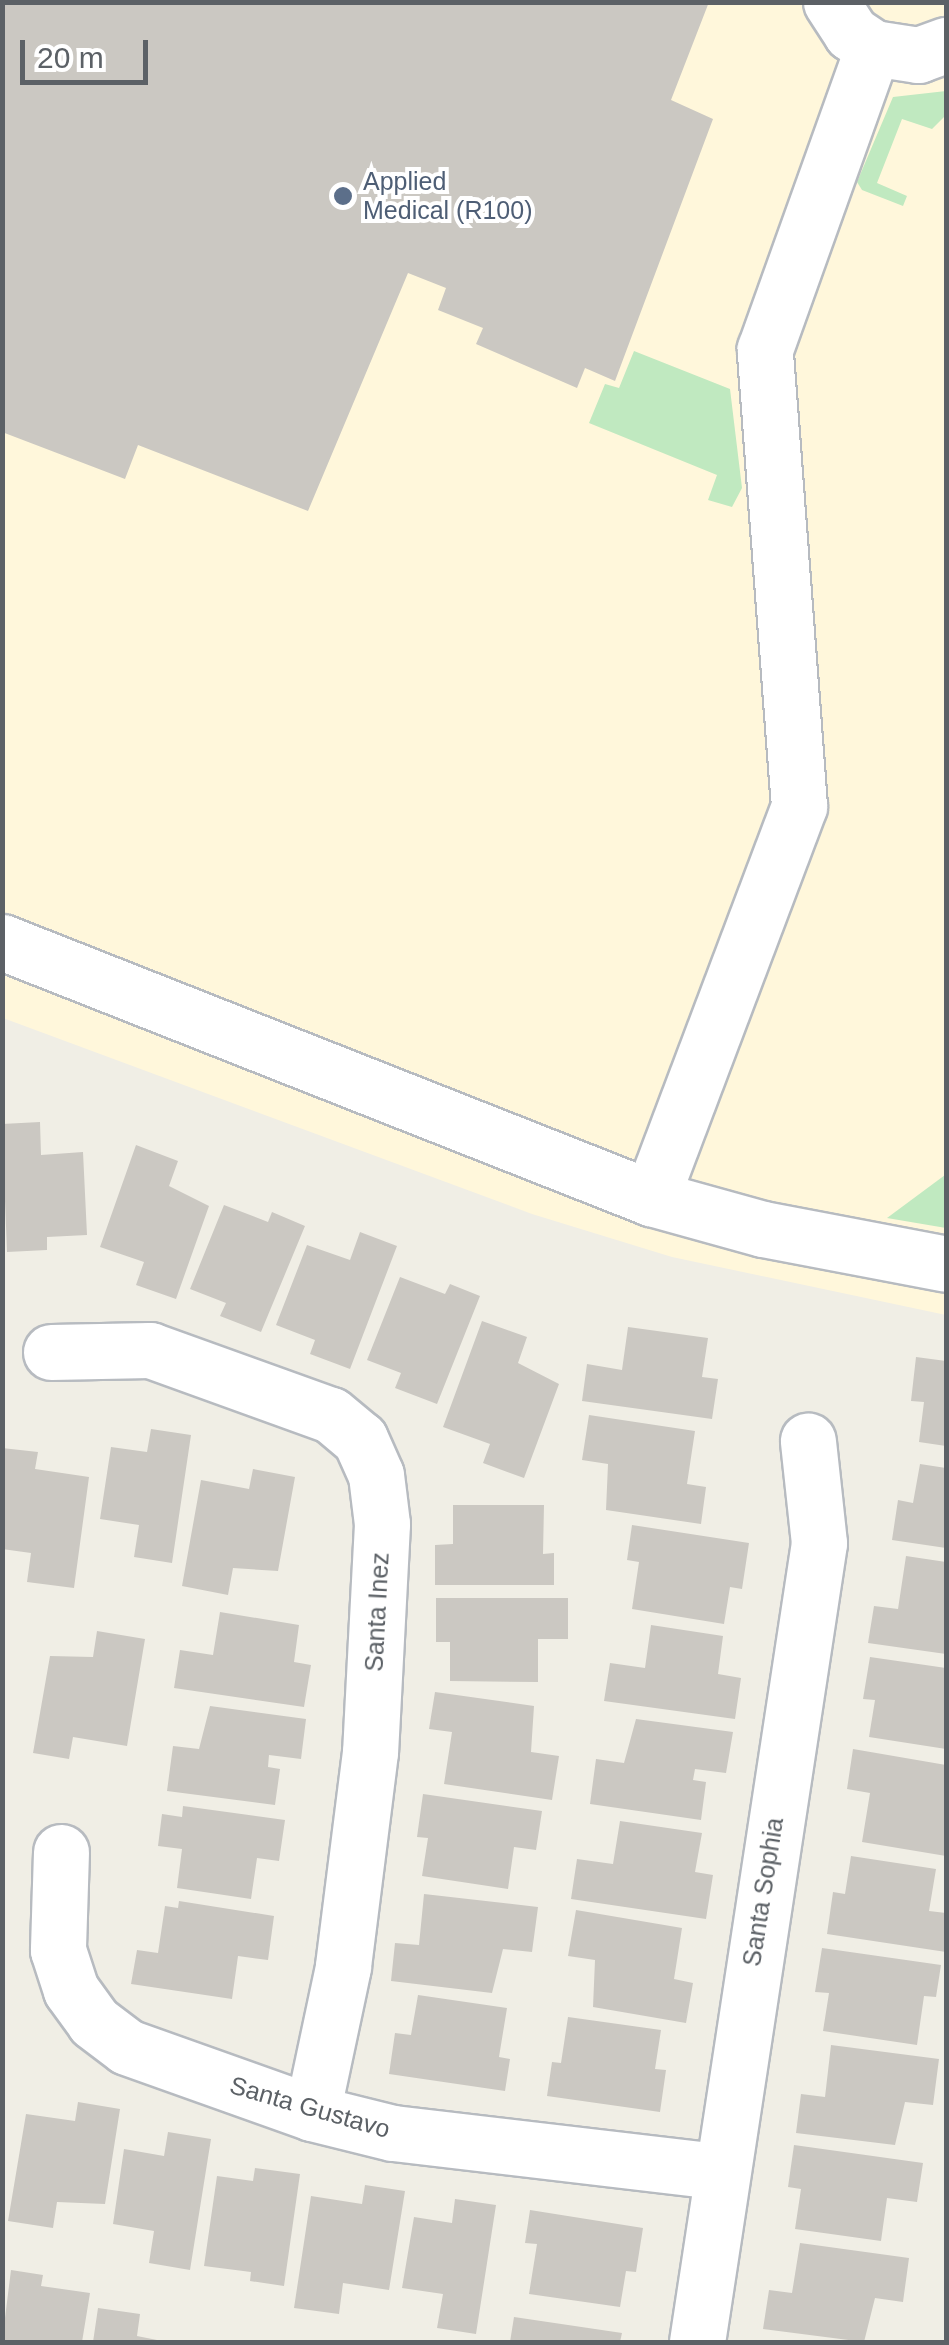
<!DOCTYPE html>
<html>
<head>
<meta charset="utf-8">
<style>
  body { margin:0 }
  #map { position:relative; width:949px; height:2345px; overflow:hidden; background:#f0eee5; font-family:Helvetica,sans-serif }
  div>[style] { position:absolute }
  .commercial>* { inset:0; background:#fff7db }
  .green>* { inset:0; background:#c0e9c0 }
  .building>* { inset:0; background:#cbc8c2 }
  .roads { filter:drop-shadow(2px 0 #b7bbc0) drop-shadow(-2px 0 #b7bbc0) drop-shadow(0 2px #b7bbc0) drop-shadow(0 -2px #b7bbc0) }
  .minor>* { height:55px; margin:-27.5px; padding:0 27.5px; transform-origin:27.5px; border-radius:27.5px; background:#fff }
  .dots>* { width:28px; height:28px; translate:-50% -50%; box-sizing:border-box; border:5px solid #fff; border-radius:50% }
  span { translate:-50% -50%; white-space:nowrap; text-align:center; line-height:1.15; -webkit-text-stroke:8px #fff; paint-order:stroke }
  .service-label { font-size:25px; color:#4e5e75 }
  .left { translate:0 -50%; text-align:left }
  .street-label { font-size:25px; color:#5c6166 }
  .frame { position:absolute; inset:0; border:5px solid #5c6166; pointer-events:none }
  .scale { position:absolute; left:20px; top:40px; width:128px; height:45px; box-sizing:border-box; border:5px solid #5c6166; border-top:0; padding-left:12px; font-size:30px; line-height:35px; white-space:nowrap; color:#5c6166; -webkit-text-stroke:8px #fff; paint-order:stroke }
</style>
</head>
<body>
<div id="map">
  <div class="commercial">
    <i style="clip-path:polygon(2px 3px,946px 3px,946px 1315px,672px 1257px,532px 1214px,3px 1018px)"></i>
  </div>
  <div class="green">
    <i style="clip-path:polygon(946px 91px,946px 115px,932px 129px,902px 119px,877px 183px,907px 196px,903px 206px,862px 190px,857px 182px,893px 97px)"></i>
    <i style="clip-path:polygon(634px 351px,730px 389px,742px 488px,732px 507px,708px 500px,717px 475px,589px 423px,605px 384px,619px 388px)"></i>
    <i style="clip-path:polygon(945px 1175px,946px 1228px,887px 1218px)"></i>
  </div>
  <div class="building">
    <i style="clip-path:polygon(2px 2px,709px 2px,671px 100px,713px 119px,615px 381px,585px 368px,577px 388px,476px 344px,483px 328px,438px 310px,446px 288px,408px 273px,308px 511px,138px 445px,125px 479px,2px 432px)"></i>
    <i style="clip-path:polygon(40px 1122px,41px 1155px,83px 1152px,87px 1235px,47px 1237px,47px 1250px,7px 1252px,2px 1124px)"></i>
    <i style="clip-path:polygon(136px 1145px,178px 1161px,169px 1186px,209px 1206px,176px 1299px,136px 1285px,144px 1262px,100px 1247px)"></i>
    <i style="clip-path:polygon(224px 1205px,268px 1222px,272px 1212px,305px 1226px,261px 1332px,220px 1316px,226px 1303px,190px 1289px)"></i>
    <i style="clip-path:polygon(360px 1232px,397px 1246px,350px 1369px,310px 1354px,315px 1340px,276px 1325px,307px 1245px,350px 1260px)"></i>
    <i style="clip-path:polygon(400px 1277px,445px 1294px,450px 1284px,480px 1296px,437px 1404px,395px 1388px,401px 1373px,367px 1360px)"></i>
    <i style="clip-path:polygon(482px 1321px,527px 1337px,518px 1363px,559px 1384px,524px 1478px,483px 1463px,490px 1444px,443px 1427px)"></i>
    <i style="clip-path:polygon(628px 1327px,708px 1338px,702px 1377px,718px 1379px,712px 1419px,582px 1401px,587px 1364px,622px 1370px)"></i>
    <i style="clip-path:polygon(916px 1357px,946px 1361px,946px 1446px,919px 1442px,924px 1402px,911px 1401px)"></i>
    <i style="clip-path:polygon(589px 1415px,695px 1431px,687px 1484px,706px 1487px,701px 1524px,606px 1510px,608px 1464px,582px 1460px)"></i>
    <i style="clip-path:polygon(151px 1429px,191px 1435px,172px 1563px,134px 1557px,139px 1525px,100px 1519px,111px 1447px,147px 1452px)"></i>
    <i style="clip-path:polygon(2px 1448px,38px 1452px,35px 1469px,89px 1477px,74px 1588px,27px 1582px,31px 1553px,2px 1549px)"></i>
    <i style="clip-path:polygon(920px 1464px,946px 1468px,946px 1548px,892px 1540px,898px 1500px,913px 1503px)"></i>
    <i style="clip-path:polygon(253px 1469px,295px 1477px,278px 1571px,233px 1568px,228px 1595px,182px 1586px,201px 1480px,249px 1489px)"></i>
    <i style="clip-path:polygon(453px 1505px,544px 1505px,543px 1554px,554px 1553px,554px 1585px,435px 1585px,435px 1545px,453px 1544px)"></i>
    <i style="clip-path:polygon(632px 1525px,749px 1543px,742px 1589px,730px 1587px,724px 1624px,632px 1609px,639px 1562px,627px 1560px)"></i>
    <i style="clip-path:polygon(906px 1556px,946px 1562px,946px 1654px,868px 1643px,874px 1606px,898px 1609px)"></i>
    <i style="clip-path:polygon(436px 1598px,568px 1598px,568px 1639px,538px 1639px,538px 1682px,450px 1681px,450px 1642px,436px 1642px)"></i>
    <i style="clip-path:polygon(220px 1612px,299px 1625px,294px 1662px,311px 1665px,304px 1707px,174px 1688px,180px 1650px,213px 1655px)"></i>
    <i style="clip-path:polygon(651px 1625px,723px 1636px,718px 1674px,741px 1678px,735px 1719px,604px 1701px,610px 1663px,645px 1668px)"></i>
    <i style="clip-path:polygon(97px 1631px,145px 1639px,127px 1746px,73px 1737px,69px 1759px,33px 1753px,50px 1656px,93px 1657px)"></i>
    <i style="clip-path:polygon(870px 1657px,946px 1668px,946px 1749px,869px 1737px,875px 1700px,863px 1699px)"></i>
    <i style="clip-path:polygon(435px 1692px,534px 1706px,531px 1752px,559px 1756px,552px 1800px,444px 1784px,452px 1732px,429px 1729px)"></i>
    <i style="clip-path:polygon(210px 1706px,306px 1719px,301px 1759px,269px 1755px,268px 1767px,280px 1769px,275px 1805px,167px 1791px,173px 1746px,199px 1749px)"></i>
    <i style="clip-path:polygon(636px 1719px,733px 1732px,726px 1773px,695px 1769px,693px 1780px,706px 1782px,701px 1820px,590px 1804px,596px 1759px,624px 1763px)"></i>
    <i style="clip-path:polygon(853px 1749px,946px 1765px,946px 1856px,862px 1842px,870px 1793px,847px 1789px)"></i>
    <i style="clip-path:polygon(423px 1794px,542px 1811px,536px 1850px,514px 1847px,508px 1889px,422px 1876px,428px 1838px,417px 1837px)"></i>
    <i style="clip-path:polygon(183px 1806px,285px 1820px,279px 1861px,257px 1858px,251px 1899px,177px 1888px,182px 1849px,158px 1846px,162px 1814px,182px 1817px)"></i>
    <i style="clip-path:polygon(620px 1821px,702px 1833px,695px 1872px,713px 1875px,706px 1919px,571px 1899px,577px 1859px,613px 1864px)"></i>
    <i style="clip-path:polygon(851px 1856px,936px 1869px,929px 1911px,946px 1913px,946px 1952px,827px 1934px,833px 1892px,845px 1894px)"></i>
    <i style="clip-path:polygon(424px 1894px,538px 1907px,532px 1952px,503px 1949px,492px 1993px,391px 1981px,395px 1943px,419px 1945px)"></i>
    <i style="clip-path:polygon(179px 1901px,274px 1916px,268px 1960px,238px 1956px,232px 1999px,131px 1984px,137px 1950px,158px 1953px,165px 1906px,178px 1908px)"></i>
    <i style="clip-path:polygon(576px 1910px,682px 1928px,674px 1979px,693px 1983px,686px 2023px,593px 2007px,595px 1960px,568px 1956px)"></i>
    <i style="clip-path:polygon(822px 1948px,941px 1965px,936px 1997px,924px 1996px,917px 2045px,823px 2031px,829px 1993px,815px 1992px)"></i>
    <i style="clip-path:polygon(418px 1995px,507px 2008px,499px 2057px,510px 2059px,505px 2091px,389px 2074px,395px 2033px,411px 2035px)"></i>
    <i style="clip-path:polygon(568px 2017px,661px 2030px,655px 2069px,666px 2070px,660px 2112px,547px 2096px,552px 2062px,561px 2063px)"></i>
    <i style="clip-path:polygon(831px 2045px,939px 2059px,933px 2105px,905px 2102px,895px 2145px,796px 2133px,801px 2094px,825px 2097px)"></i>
    <i style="clip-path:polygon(78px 2102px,120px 2109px,105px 2204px,57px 2202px,53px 2228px,8px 2221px,26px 2114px,75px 2121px)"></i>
    <i style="clip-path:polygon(168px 2132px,211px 2139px,190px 2270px,149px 2263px,154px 2231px,113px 2224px,124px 2149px,164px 2156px)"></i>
    <i style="clip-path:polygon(794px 2145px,923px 2163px,917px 2202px,887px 2198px,881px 2241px,795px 2229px,801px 2189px,788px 2187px)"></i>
    <i style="clip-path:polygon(255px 2168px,300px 2174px,284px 2286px,250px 2281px,251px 2272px,204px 2266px,217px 2176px,253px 2181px)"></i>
    <i style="clip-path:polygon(365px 2185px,405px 2191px,389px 2290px,343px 2283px,339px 2314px,294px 2308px,311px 2196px,362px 2204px)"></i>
    <i style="clip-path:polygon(455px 2199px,496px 2205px,476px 2334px,437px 2328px,443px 2294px,402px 2288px,414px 2217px,452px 2223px)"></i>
    <i style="clip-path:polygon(530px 2210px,643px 2228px,636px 2272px,626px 2271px,620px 2307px,529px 2294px,537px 2244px,525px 2243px)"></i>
    <i style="clip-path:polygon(800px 2243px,909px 2258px,903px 2302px,875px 2298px,864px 2342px,763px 2329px,769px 2290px,792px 2293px)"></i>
    <i style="clip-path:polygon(11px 2270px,43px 2275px,41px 2286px,90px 2293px,82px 2342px,2px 2342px)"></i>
    <i style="clip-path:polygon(98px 2308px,140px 2314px,137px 2336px,167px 2342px,93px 2342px)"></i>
    <i style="clip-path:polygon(514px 2317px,622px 2333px,620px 2342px,510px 2342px)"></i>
  </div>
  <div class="roads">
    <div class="minor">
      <i style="left:831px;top:2px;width:37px;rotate:57deg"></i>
      <i style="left:851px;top:33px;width:27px;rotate:34deg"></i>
      <i style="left:873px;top:48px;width:46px;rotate:8.8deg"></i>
      <i style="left:918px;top:55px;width:30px;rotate:-20deg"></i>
      <i style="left:2px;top:942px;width:698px;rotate:21.53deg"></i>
      <i style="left:651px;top:1198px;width:116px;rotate:15.5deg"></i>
      <i style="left:763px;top:1229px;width:186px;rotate:10.8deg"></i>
      <i style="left:651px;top:1198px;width:419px;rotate:-69.3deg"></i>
      <i style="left:799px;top:806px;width:458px;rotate:-94.3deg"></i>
      <i style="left:765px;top:349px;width:320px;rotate:-70.3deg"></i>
      <i style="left:51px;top:1352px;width:99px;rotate:-1.2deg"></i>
      <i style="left:150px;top:1350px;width:192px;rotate:19.8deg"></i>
      <i style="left:331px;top:1415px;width:38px;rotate:40deg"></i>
      <i style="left:360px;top:1439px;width:39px;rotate:66deg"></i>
      <i style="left:376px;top:1475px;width:49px;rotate:83deg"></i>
      <i style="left:382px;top:1524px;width:228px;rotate:93deg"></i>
      <i style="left:370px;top:1752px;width:217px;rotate:97.2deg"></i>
      <i style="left:343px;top:1967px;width:149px;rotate:102deg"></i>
      <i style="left:61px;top:1852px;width:98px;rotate:91.8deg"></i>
      <i style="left:58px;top:1950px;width:42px;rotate:72deg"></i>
      <i style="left:71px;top:1990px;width:39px;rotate:54deg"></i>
      <i style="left:94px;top:2022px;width:41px;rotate:37.1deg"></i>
      <i style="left:127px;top:2047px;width:196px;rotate:19.6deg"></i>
      <i style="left:312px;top:2113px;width:83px;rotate:13.9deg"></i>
      <i style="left:393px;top:2133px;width:327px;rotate:6.7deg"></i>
      <i style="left:697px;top:2342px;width:808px;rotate:-81.32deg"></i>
      <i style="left:819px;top:1543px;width:103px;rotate:-96.2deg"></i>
    </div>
  </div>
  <div class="dots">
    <i style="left:343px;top:196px;background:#5c6f8a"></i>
  </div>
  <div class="service-label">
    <span class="left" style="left:363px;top:196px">Applied<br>Medical (R100)</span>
  </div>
  <div class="street-label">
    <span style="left:377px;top:1612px;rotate:-87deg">Santa Inez</span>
    <span style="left:763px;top:1892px;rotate:-81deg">Santa Sophia</span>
    <span style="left:310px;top:2107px;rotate:16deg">Santa Gustavo</span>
  </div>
  <div class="frame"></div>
  <div class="scale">20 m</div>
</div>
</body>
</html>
